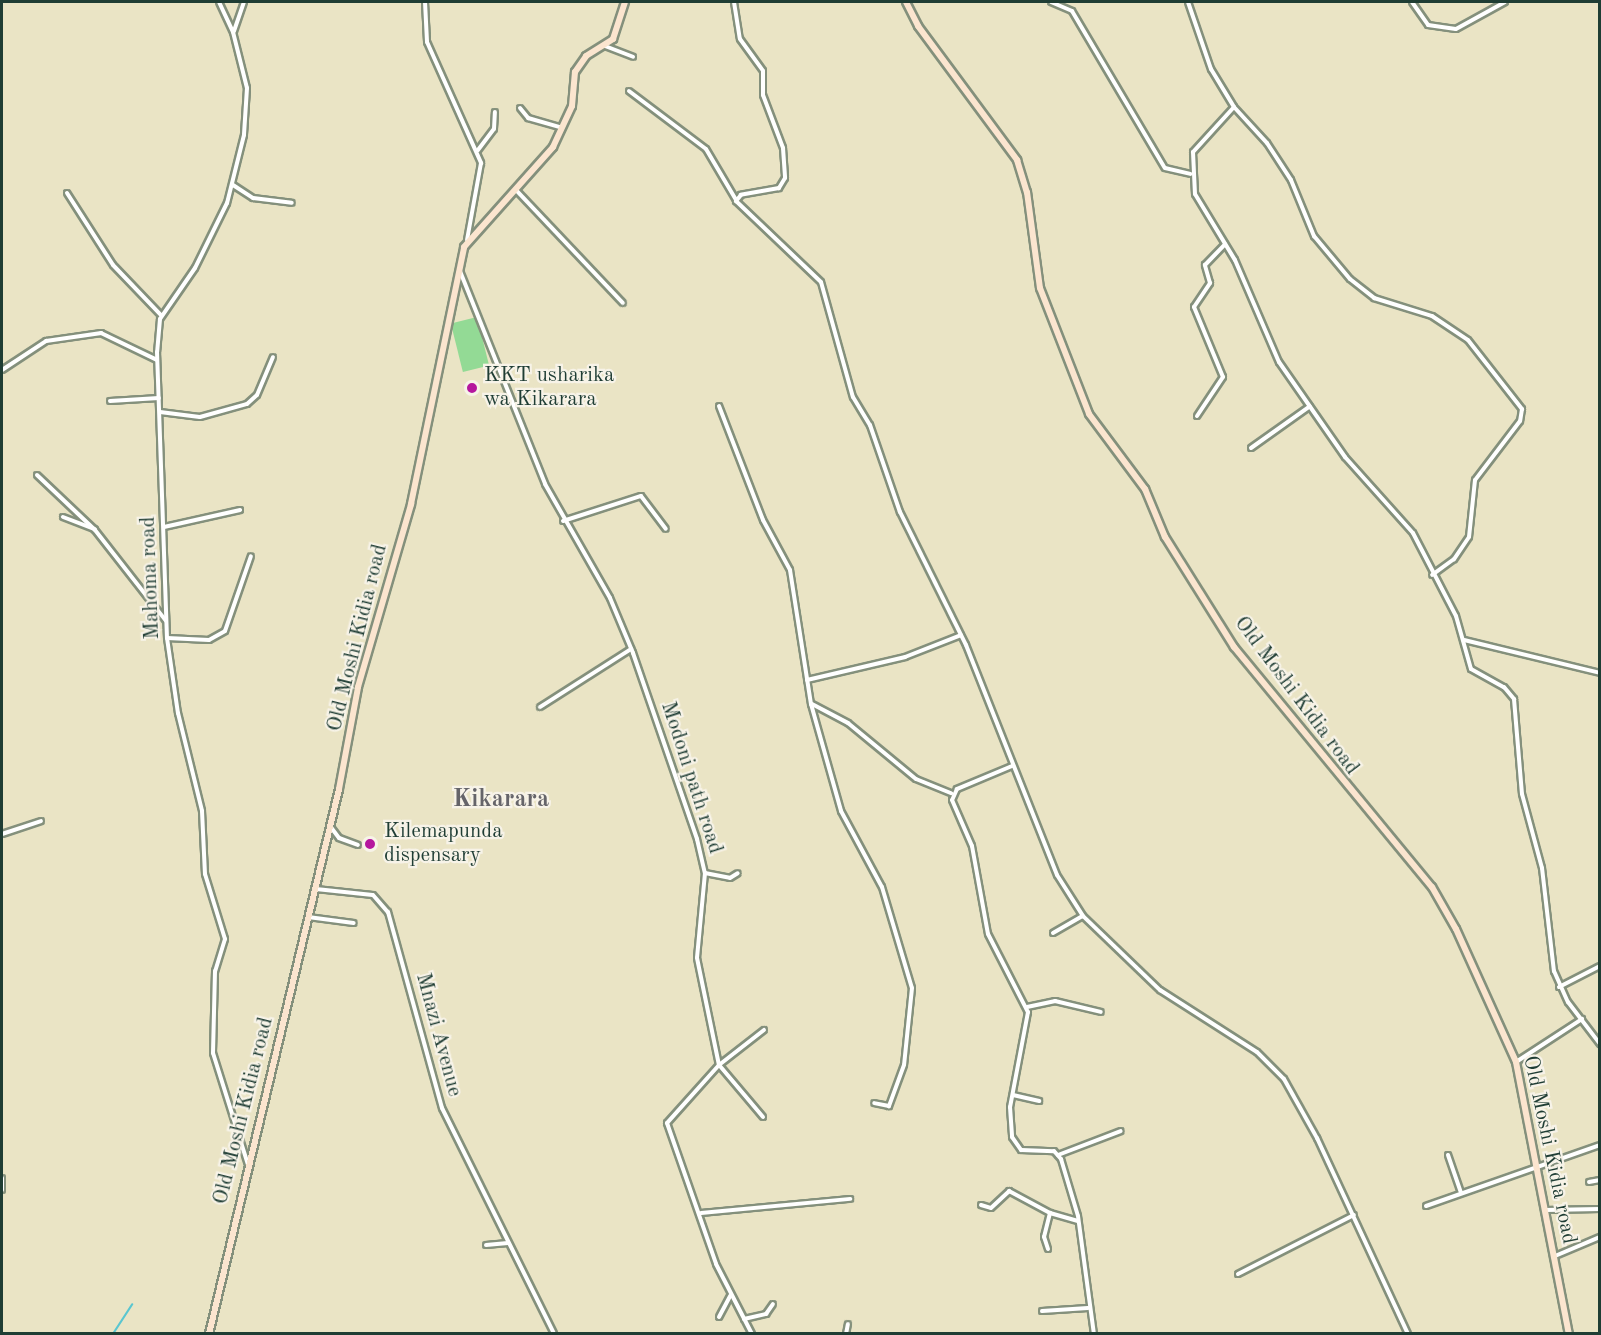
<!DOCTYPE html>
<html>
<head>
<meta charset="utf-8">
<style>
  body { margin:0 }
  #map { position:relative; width:1601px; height:1335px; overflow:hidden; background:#eae4c5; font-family:"Old Standard TT",serif }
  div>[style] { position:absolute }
  .green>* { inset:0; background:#93da95; transform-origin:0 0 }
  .stream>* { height:1.5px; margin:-0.75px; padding:0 0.75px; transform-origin:0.75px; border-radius:0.75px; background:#5ac6d0 }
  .roads { filter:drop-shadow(2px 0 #84907c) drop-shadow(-2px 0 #84907c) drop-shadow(0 2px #84907c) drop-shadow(0 -2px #84907c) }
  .street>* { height:4px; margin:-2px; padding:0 2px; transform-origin:2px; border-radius:2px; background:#fff }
  .secondary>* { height:6px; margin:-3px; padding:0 3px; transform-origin:3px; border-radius:3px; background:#fbe5cf }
  .dots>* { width:16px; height:16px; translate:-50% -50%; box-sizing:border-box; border:3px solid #f7f3e8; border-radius:50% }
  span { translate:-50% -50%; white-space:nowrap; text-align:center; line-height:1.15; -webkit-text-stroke:4.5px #f7f3e8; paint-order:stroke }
  .poi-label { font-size:21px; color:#1f3d34 }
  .left { translate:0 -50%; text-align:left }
  .street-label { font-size:21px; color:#1f3d34 }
  .quarter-label { font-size:24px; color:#656469; font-weight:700 }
  .frame { position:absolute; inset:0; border:3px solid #1f3d34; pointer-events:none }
</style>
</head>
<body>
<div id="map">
  <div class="green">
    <i style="left:477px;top:317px;width:50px;height:27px;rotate:76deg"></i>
  </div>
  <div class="stream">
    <i style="left:113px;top:1334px;width:35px;rotate:-57deg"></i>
  </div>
  <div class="roads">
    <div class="street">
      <i style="left:219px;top:2px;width:33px;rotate:65deg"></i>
      <i style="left:233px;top:32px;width:58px;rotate:76deg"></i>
      <i style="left:247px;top:88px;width:47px;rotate:93.7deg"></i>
      <i style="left:244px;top:135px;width:70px;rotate:104deg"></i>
      <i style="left:227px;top:203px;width:72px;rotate:116.2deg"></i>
      <i style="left:195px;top:268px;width:62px;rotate:124.5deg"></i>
      <i style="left:160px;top:319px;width:33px;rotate:95deg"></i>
      <i style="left:157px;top:352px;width:286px;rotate:88deg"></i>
      <i style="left:167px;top:638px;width:76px;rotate:81.7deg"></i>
      <i style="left:178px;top:713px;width:101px;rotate:76.2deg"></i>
      <i style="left:202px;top:811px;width:63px;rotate:87.3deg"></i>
      <i style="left:205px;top:874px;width:68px;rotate:72.9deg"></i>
      <i style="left:225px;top:939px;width:34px;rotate:107deg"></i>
      <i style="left:215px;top:971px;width:82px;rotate:91.4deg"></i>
      <i style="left:213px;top:1053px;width:117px;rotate:72.6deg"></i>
      <i style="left:425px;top:2px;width:40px;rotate:87.1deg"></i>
      <i style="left:427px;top:42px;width:133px;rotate:65.9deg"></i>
      <i style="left:481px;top:163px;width:78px;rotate:100.3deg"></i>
      <i style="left:734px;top:2px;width:37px;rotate:81deg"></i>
      <i style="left:740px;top:39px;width:39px;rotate:54deg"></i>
      <i style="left:763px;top:71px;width:24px;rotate:90deg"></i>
      <i style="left:763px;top:95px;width:57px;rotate:69.3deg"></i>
      <i style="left:783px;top:148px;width:30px;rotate:86deg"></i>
      <i style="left:785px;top:178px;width:12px;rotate:121deg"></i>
      <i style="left:779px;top:188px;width:39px;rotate:170deg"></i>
      <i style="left:741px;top:195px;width:8px;rotate:130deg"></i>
      <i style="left:736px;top:201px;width:117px;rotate:43.6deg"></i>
      <i style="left:821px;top:282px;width:119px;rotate:74.5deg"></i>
      <i style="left:853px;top:397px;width:33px;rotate:59deg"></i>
      <i style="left:870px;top:425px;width:92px;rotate:71deg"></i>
      <i style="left:900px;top:512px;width:148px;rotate:63.6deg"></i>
      <i style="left:966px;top:645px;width:247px;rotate:68.4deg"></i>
      <i style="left:1057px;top:875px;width:49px;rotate:57.6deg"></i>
      <i style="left:1083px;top:916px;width:107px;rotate:43.9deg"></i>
      <i style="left:1160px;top:990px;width:115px;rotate:32.6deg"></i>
      <i style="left:1257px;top:1052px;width:38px;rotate:45deg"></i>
      <i style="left:1284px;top:1079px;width:68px;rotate:60.8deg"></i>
      <i style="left:1317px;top:1138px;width:216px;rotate:65.1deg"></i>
      <i style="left:1051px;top:2px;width:23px;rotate:23deg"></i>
      <i style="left:1072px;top:11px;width:182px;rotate:59.4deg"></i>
      <i style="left:1165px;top:168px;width:26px;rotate:13deg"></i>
      <i style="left:1188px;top:2px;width:71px;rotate:71.1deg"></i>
      <i style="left:1211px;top:69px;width:44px;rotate:58.8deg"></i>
      <i style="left:1234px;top:107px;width:61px;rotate:132.3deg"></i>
      <i style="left:1193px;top:152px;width:42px;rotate:87.3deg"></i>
      <i style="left:1195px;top:194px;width:77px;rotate:58.8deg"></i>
      <i style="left:1235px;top:260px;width:111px;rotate:66.7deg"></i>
      <i style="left:1279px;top:362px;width:116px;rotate:55.2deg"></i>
      <i style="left:1345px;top:457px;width:102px;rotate:48.2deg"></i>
      <i style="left:1413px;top:533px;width:93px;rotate:62.6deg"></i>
      <i style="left:1456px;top:616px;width:55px;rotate:74.2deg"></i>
      <i style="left:1471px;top:669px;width:38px;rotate:29deg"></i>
      <i style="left:1504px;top:687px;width:16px;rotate:50deg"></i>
      <i style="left:1514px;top:699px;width:95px;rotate:85.2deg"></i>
      <i style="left:1522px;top:794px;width:77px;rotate:74.9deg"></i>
      <i style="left:1542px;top:868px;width:104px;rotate:83.4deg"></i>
      <i style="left:1554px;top:971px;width:34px;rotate:66deg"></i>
      <i style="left:1568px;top:1002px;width:53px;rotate:52.7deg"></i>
      <i style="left:1412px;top:2px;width:28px;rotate:55deg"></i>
      <i style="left:1428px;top:25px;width:28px;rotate:8deg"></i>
      <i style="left:1456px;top:29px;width:56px;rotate:-28.9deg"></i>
      <i style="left:234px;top:31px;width:31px;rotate:-71deg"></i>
      <i style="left:605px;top:46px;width:30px;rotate:21deg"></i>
      <i style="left:629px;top:91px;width:96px;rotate:37deg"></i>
      <i style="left:706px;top:149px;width:59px;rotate:59.5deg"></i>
      <i style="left:1234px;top:107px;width:49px;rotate:47.5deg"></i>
      <i style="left:1267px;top:143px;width:44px;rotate:57deg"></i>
      <i style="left:1291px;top:180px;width:61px;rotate:67.7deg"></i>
      <i style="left:1314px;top:236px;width:56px;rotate:50.1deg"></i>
      <i style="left:1350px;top:279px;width:31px;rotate:38deg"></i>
      <i style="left:1374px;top:298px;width:61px;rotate:17.2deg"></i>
      <i style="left:1432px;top:316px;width:43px;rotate:33.7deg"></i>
      <i style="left:1468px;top:340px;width:88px;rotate:52deg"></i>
      <i style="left:1522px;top:409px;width:12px;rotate:99deg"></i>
      <i style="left:1520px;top:421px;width:74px;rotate:127.3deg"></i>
      <i style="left:1475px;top:480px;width:57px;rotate:96deg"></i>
      <i style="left:1469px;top:537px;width:27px;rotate:124deg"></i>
      <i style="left:1454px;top:559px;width:27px;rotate:144deg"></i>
      <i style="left:520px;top:108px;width:13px;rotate:51deg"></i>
      <i style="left:528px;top:118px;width:35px;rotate:16deg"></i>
      <i style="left:478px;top:150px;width:26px;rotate:-53deg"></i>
      <i style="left:494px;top:129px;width:17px;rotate:-87deg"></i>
      <i style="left:233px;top:185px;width:24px;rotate:33deg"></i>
      <i style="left:253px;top:198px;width:39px;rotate:7deg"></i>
      <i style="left:517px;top:191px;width:154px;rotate:46.6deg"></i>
      <i style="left:67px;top:193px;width:85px;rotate:57.4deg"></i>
      <i style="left:113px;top:265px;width:69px;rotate:46.2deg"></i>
      <i style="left:460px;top:271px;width:229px;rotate:68.2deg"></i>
      <i style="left:545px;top:484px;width:131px;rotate:60.3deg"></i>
      <i style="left:610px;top:598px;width:60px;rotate:67.3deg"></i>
      <i style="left:633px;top:653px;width:197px;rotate:71deg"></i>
      <i style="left:697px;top:839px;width:35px;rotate:77deg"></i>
      <i style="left:705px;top:873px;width:85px;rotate:95.4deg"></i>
      <i style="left:697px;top:958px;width:109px;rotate:78.4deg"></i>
      <i style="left:719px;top:1065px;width:78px;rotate:131.9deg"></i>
      <i style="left:667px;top:1123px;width:149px;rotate:70.8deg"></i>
      <i style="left:716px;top:1264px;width:79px;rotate:62.8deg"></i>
      <i style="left:2px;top:370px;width:53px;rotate:-33.4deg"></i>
      <i style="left:46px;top:341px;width:56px;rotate:-8.3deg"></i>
      <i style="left:101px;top:333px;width:62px;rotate:25.7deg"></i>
      <i style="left:110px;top:401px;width:49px;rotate:-3.5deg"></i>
      <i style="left:719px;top:406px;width:122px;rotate:68.9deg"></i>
      <i style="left:763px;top:520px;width:57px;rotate:61.6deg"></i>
      <i style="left:790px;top:570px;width:136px;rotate:81.1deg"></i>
      <i style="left:811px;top:704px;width:111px;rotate:74.3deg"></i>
      <i style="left:841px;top:811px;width:86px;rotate:61.7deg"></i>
      <i style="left:882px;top:887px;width:105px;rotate:73.5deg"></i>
      <i style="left:912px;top:988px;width:77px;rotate:95.9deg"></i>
      <i style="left:904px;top:1065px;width:44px;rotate:110.1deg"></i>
      <i style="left:889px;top:1106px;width:15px;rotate:-169deg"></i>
      <i style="left:160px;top:412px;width:40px;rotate:7.1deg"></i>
      <i style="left:200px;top:417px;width:49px;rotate:-15.5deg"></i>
      <i style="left:247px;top:404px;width:13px;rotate:-42deg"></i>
      <i style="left:257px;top:395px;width:41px;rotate:-67.2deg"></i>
      <i style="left:1197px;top:416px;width:47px;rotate:-56.3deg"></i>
      <i style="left:1223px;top:377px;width:76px;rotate:-112.5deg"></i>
      <i style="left:1194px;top:307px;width:29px;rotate:-56deg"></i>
      <i style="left:1210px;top:283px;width:19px;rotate:-106deg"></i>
      <i style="left:1205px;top:265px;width:29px;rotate:-46deg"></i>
      <i style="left:1251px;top:448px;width:72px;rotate:-35.4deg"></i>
      <i style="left:37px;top:475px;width:80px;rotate:43.5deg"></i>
      <i style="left:95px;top:530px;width:115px;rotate:52deg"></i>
      <i style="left:63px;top:517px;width:34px;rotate:21deg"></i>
      <i style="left:563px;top:521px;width:82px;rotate:-17.8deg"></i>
      <i style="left:641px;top:496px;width:41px;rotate:52.9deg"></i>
      <i style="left:164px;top:527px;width:78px;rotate:-12.6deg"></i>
      <i style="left:167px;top:638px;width:42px;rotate:2.7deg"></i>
      <i style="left:209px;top:640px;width:18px;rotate:-29deg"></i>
      <i style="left:225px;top:631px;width:79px;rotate:-70.9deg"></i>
      <i style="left:1464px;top:640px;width:140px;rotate:13.6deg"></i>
      <i style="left:807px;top:680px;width:101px;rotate:-13.2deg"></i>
      <i style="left:905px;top:657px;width:60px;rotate:-21.4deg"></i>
      <i style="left:812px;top:704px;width:41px;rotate:27.8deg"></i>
      <i style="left:848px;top:723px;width:88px;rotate:39.5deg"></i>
      <i style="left:916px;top:779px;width:38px;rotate:22deg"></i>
      <i style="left:540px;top:707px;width:108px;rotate:-32.5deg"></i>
      <i style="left:1012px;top:766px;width:60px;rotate:157.3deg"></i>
      <i style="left:957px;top:789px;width:12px;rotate:114deg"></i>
      <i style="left:952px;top:800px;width:50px;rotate:66.5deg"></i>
      <i style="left:972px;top:846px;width:89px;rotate:79.7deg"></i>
      <i style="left:988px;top:934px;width:88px;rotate:62.9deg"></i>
      <i style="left:1028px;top:1012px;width:97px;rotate:100.7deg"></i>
      <i style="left:1010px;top:1107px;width:30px;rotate:86deg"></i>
      <i style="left:1012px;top:1137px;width:16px;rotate:55deg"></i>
      <i style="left:1021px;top:1150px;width:33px;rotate:2deg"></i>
      <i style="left:1054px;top:1151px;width:11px;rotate:49deg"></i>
      <i style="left:1061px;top:1159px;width:59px;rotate:73.4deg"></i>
      <i style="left:1078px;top:1216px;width:119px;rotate:82.3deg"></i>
      <i style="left:330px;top:826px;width:15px;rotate:53deg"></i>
      <i style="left:339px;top:838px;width:20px;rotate:20deg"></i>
      <i style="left:2px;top:834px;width:41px;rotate:-18.4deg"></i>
      <i style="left:705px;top:873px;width:25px;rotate:11deg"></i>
      <i style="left:730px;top:878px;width:9px;rotate:-32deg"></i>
      <i style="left:316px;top:889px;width:57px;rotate:6deg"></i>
      <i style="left:373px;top:895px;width:23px;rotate:49deg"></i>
      <i style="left:388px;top:912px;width:203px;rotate:74.6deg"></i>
      <i style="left:442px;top:1108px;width:252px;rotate:63.6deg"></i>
      <i style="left:308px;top:917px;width:46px;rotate:7.4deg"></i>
      <i style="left:1053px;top:933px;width:34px;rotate:-30deg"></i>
      <i style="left:1559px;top:987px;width:46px;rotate:-27.1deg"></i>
      <i style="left:1027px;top:1007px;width:29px;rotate:-12deg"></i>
      <i style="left:1055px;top:1001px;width:47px;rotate:13.4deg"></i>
      <i style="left:1516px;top:1062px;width:79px;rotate:-33.1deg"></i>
      <i style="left:1013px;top:1095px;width:27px;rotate:13deg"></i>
      <i style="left:763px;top:1117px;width:68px;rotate:-130.2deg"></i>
      <i style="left:719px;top:1065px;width:57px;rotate:-37.9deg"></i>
      <i style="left:1058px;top:1155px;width:67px;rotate:-20.9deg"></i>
      <i style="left:1448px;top:1155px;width:39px;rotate:71deg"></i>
      <i style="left:2px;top:1178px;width:12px;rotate:90deg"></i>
      <i style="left:1589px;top:1182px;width:11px;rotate:-10deg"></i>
      <i style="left:981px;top:1205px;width:10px;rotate:17deg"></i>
      <i style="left:991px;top:1208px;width:25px;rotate:-43deg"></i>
      <i style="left:1009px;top:1191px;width:47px;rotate:28.2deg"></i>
      <i style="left:1050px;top:1213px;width:29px;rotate:16deg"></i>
      <i style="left:1426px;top:1206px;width:184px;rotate:-19.3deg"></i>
      <i style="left:1546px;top:1210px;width:54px;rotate:-1.1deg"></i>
      <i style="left:701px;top:1213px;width:150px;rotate:-5.4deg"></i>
      <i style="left:486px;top:1245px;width:22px;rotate:-5deg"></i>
      <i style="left:1048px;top:1249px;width:13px;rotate:-108deg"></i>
      <i style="left:1044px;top:1237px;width:25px;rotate:-76deg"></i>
      <i style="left:1555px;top:1256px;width:49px;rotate:-22.9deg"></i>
      <i style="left:1238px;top:1274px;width:130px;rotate:-27deg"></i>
      <i style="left:1042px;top:1311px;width:46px;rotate:-3.7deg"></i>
      <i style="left:719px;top:1317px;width:24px;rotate:-62deg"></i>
      <i style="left:744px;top:1319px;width:23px;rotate:-13deg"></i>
      <i style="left:766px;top:1314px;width:12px;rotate:-55deg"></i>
      <i style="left:846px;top:1334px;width:10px;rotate:-79deg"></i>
    </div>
    <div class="secondary">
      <i style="left:906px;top:2px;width:27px;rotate:63deg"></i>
      <i style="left:918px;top:26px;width:167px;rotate:53.5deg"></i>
      <i style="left:1017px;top:160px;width:34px;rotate:73deg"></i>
      <i style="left:1027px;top:192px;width:97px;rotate:82.3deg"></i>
      <i style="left:1040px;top:288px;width:135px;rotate:68.7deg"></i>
      <i style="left:1089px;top:414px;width:94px;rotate:53.3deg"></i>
      <i style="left:1145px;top:489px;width:52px;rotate:67.4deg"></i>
      <i style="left:1165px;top:537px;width:130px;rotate:57.9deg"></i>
      <i style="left:1234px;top:647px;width:311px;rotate:50.5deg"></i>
      <i style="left:1432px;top:887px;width:48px;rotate:60.3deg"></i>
      <i style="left:1456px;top:929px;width:146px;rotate:65.7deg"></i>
      <i style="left:1516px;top:1062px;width:277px;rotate:79deg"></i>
      <i style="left:209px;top:1334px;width:560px;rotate:-76.58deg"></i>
      <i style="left:339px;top:789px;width:104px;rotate:-79.4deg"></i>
      <i style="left:358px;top:687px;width:191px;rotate:-73.8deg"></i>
      <i style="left:411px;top:504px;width:262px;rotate:-78.3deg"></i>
      <i style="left:464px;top:247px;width:134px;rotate:-48.3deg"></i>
      <i style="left:553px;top:147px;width:45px;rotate:-65.1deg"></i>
      <i style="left:572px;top:106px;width:34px;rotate:-85deg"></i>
      <i style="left:575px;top:72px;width:19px;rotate:-55deg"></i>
      <i style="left:586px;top:56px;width:32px;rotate:-32deg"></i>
      <i style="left:613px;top:39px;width:39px;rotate:-72deg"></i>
    </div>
  </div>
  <div class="dots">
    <i style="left:472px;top:388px;background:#b5179e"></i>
    <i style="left:370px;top:844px;background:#b5179e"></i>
  </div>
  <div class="poi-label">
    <span class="left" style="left:484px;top:388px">KKT usharika<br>wa Kikarara</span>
    <span class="left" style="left:384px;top:844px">Kilemapunda<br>dispensary</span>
  </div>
  <div class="street-label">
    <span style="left:151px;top:578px;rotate:-92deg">Mahoma road</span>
    <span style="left:358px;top:638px;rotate:-76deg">Old Moshi Kidia road</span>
    <span style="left:1296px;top:696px;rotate:53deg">Old Moshi Kidia road</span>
    <span style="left:691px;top:778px;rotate:72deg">Modoni path road</span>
    <span style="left:438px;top:1035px;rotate:75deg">Mnazi Avenue</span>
    <span style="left:244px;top:1111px;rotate:-76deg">Old Moshi Kidia road</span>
    <span style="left:1549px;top:1150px;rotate:78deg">Old Moshi Kidia road</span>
  </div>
  <div class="quarter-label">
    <span style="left:501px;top:801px">Kikarara</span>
  </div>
  <div class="frame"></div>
</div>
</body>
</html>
